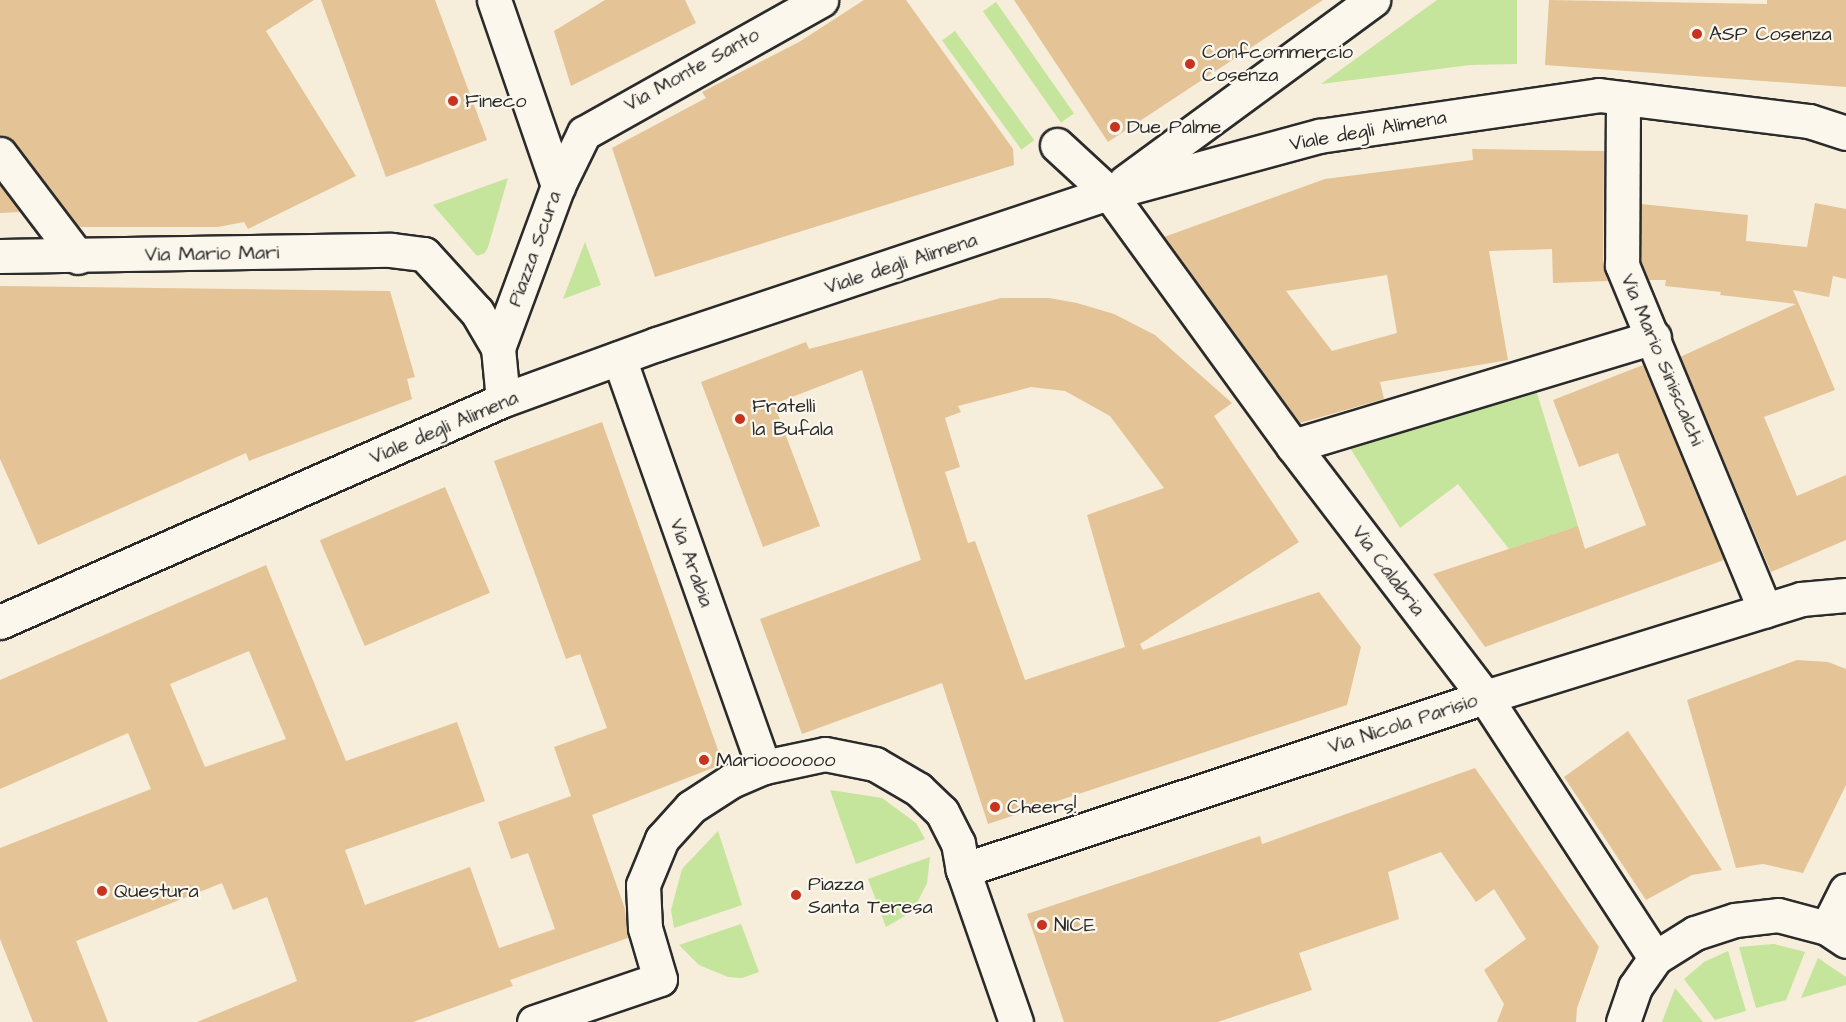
<!DOCTYPE html>
<html>
<head>
<meta charset="utf-8">
<style>
  body { margin:0 }
  #map { position:relative; width:1846px; height:1022px; overflow:hidden; background:#f6eddb; font-family:"Architects Daughter",sans-serif }
  div>[style] { position:absolute }
  .green>* { inset:0; background:#c5e49c; transform-origin:0 0 }
  .building>* { inset:0; background:#e4c496; transform-origin:0 0 }
  .roads { filter:drop-shadow(2px 0 #2b2b2b) drop-shadow(-2px 0 #2b2b2b) drop-shadow(0 2px #2b2b2b) drop-shadow(0 -2px #2b2b2b) }
  .minor>* { height:33px; margin:-16.5px; padding:0 16.5px; transform-origin:16.5px; border-radius:16.5px; background:#fbf7ec }
  .dots>* { width:16px; height:16px; translate:-50% -50%; box-sizing:border-box; border:3px solid #fbf7ec; border-radius:50% }
  span { translate:-50% -50%; white-space:nowrap; text-align:center; line-height:1.15; -webkit-text-stroke:4.5px #fbf7ec; paint-order:stroke }
  .poi-label { font-size:20px; color:#2b2b2b }
  .left { translate:0 -50%; text-align:left }
  .street-label { font-size:20px; color:#2b2b2b }
</style>
</head>
<body>
<div id="map">
  <div class="green">
    <i style="clip-path:polygon(1437px 0,1517px 0,1517px 64px,1470px 65px,1321px 84px)"></i>
    <i style="left:996px;top:2px;width:136px;height:16px;rotate:55deg"></i>
    <i style="left:955px;top:31px;width:135px;height:16px;rotate:54deg"></i>
    <i style="clip-path:polygon(508px 178px,488px 247px,485px 253px,477px 256px,433px 205px)"></i>
    <i style="clip-path:polygon(585px 242px,601px 285px,563px 299px)"></i>
    <i style="clip-path:polygon(1536px 390px,1578px 526px,1509px 549px,1458px 484px,1400px 528px,1347px 443px)"></i>
    <i style="clip-path:polygon(830px 790px,882px 798px,916px 823px,925px 839px,856px 864px)"></i>
    <i style="clip-path:polygon(718px 831px,742px 905px,674px 928px,671px 910px,682px 869px)"></i>
    <i style="clip-path:polygon(930px 857px,927px 883px,913px 911px,886px 927px,868px 879px)"></i>
    <i style="clip-path:polygon(741px 924px,759px 972px,742px 978px,728px 977px,699px 965px,679px 945px)"></i>
    <i style="clip-path:polygon(1774px 944px,1805px 952px,1786px 1000px,1756px 1008px,1739px 947px)"></i>
    <i style="clip-path:polygon(1728px 951px,1746px 1011px,1715px 1020px,1684px 979px,1704px 962px)"></i>
    <i style="clip-path:polygon(1818px 958px,1846px 977px,1846px 985px,1801px 998px)"></i>
    <i style="clip-path:polygon(1675px 988px,1703px 1022px,1662px 1022px)"></i>
  </div>
  <div class="building">
    <i style="clip-path:polygon(0 0,314px 0,266px 31px,356px 176px,248px 229px,244px 222px,218px 227px,79px 227px,15px 143px,0 136px)"></i>
    <i style="clip-path:polygon(321px 0,435px 0,487px 140px,386px 177px)"></i>
    <i style="clip-path:polygon(605px 0,685px 0,696px 23px,571px 86px,554px 31px)"></i>
    <i style="clip-path:polygon(864px 0,906px 0,1013px 149px,1014px 165px,655px 277px,612px 148px,706px 98px,702px 92px,799px 42px)"></i>
    <i style="clip-path:polygon(1014px 0,1323px 0,1108px 142px)"></i>
    <i style="clip-path:polygon(1549px 0,1767px 4px,1767px 0,1846px 0,1846px 87px,1545px 65px)"></i>
    <i style="clip-path:polygon(evenodd,1472px 149px,1604px 151px,1603px 265px,1608px 281px,1553px 283px,1552px 249px,1489px 251px,1508px 360px,1380px 382px,1384px 399px,1300px 423px,1164px 237px,1325px 179px,1473px 160px,1472px 149px,1387px 275px,1397px 333px,1332px 351px,1286px 291px,1387px 275px)"></i>
    <i style="clip-path:polygon(0 185px,21px 212px,0 213px)"></i>
    <i style="clip-path:polygon(1815px 203px,1846px 209px,1846px 279px,1833px 276px,1829px 297px,1793px 290px,1835px 390px,1764px 417px,1797px 496px,1846px 475px,1846px 540px,1771px 572px,1680px 357px,1796px 304px,1720px 295px,1721px 292px,1665px 286px,1666px 280px,1649px 280px,1641px 261px,1641px 204px,1748px 215px,1746px 241px,1807px 247px)"></i>
    <i style="clip-path:polygon(0 286px,390px 291px,415px 377px,407px 379px,412px 399px,249px 461px,246px 453px,38px 545px,0 459px)"></i>
    <i style="clip-path:polygon(evenodd,1001px 298px,1049px 298px,1077px 303px,1114px 314px,1155px 335px,1232px 403px,1214px 416px,1299px 542px,1140px 644px,1143px 650px,1319px 592px,1361px 647px,1347px 705px,988px 824px,942px 683px,802px 734px,760px 619px,921px 560px,862px 370px,774px 404px,820px 526px,763px 547px,701px 382px,806px 342px,809px 349px,1001px 298px,1031px 387px,1065px 391px,1110px 416px,1164px 488px,1087px 515px,1125px 647px,1025px 680px,975px 541px,968px 543px,945px 472px,960px 467px,945px 418px,961px 412px,958px 406px,1031px 387px)"></i>
    <i style="clip-path:polygon(1643px 365px,1724px 560px,1485px 647px,1433px 574px,1578px 526px,1585px 549px,1646px 525px,1618px 453px,1579px 467px,1553px 400px)"></i>
    <i style="clip-path:polygon(evenodd,602px 422px,723px 764px,592px 815px,625px 909px,628px 938px,510px 980px,513px 986px,413px 1022px,197px 1022px,297px 981px,267px 897px,233px 910px,222px 883px,76px 941px,108px 1022px,33px 1022px,0 939px,0 848px,151px 789px,128px 733px,0 789px,0 680px,266px 565px,346px 761px,457px 722px,485px 801px,345px 850px,365px 905px,470px 867px,499px 948px,555px 929px,528px 853px,511px 859px,498px 822px,571px 796px,554px 747px,607px 728px,580px 654px,566px 659px,494px 461px,602px 422px,249px 651px,286px 739px,205px 767px,170px 684px,249px 651px)"></i>
    <i style="left:445px;top:487px;width:115px;height:136px;rotate:67deg"></i>
    <i style="clip-path:polygon(1797px 660px,1828px 662px,1846px 669px,1846px 785px,1803px 873px,1763px 864px,1736px 868px,1687px 700px)"></i>
    <i style="clip-path:polygon(1628px 731px,1722px 870px,1692px 875px,1646px 900px,1564px 777px)"></i>
    <i style="clip-path:polygon(1475px 768px,1599px 947px,1577px 1008px,1576px 1022px,1497px 1022px,1504px 1004px,1484px 970px,1526px 939px,1494px 889px,1476px 902px,1441px 852px,1388px 872px,1399px 919px,1299px 953px,1312px 990px,1218px 1022px,1064px 1022px,1027px 914px,1260px 836px,1262px 844px)"></i>
  </div>
  <div class="roads">
    <div class="minor">
      <i style="left:494px;top:0;width:197px;rotate:71deg"></i>
      <i style="left:1623px;top:98px;width:167px;rotate:90.3deg"></i>
      <i style="left:1622px;top:265px;width:374px;rotate:67.5deg"></i>
      <i style="left:1057px;top:145px;width:71px;rotate:42.7deg"></i>
      <i style="left:1109px;top:193px;width:313px;rotate:54deg"></i>
      <i style="left:1293px;top:446px;width:316px;rotate:52.6deg"></i>
      <i style="left:1485px;top:697px;width:311px;rotate:56.9deg"></i>
      <i style="left:0;top:154px;width:129px;rotate:52.9deg"></i>
      <i style="left:1125px;top:182px;width:308px;rotate:-36.3deg"></i>
      <i style="left:0;top:256px;width:391px;rotate:-0.9deg"></i>
      <i style="left:391px;top:250px;width:33px;rotate:7deg"></i>
      <i style="left:424px;top:254px;width:79px;rotate:47.6deg"></i>
      <i style="left:477px;top:312px;width:42px;rotate:59.7deg"></i>
      <i style="left:619px;top:358px;width:434px;rotate:70.5deg"></i>
      <i style="left:503px;top:400px;width:52px;rotate:-95.5deg"></i>
      <i style="left:498px;top:348px;width:173px;rotate:-69.7deg"></i>
      <i style="left:558px;top:186px;width:59px;rotate:-63.9deg"></i>
      <i style="left:584px;top:133px;width:272px;rotate:-29.3deg"></i>
      <i style="left:1293px;top:446px;width:377px;rotate:-16.8deg"></i>
      <i style="left:0;top:622px;width:550px;rotate:-23.81deg"></i>
      <i style="left:503px;top:400px;width:164px;rotate:-20deg"></i>
      <i style="left:657px;top:344px;width:477px;rotate:-18.5deg"></i>
      <i style="left:1109px;top:193px;width:218px;rotate:-15.2deg"></i>
      <i style="left:1319px;top:136px;width:283px;rotate:-8.3deg"></i>
      <i style="left:1599px;top:95px;width:212px;rotate:7.1deg"></i>
      <i style="left:1809px;top:121px;width:39px;rotate:18deg"></i>
      <i style="left:963px;top:870px;width:550px;rotate:-18.34deg"></i>
      <i style="left:1485px;top:697px;width:331px;rotate:-17.2deg"></i>
      <i style="left:1801px;top:599px;width:45px;rotate:-5.1deg"></i>
      <i style="left:1827px;top:928px;width:42px;rotate:-63.4deg"></i>
      <i style="left:534px;top:1022px;width:133px;rotate:-18.8deg"></i>
      <i style="left:660px;top:979px;width:53px;rotate:-106.4deg"></i>
      <i style="left:645px;top:928px;width:43px;rotate:-92.7deg"></i>
      <i style="left:643px;top:885px;width:50px;rotate:-67.6deg"></i>
      <i style="left:662px;top:839px;width:43px;rotate:-47.8deg"></i>
      <i style="left:691px;top:807px;width:48px;rotate:-33deg"></i>
      <i style="left:731px;top:781px;width:36px;rotate:-23deg"></i>
      <i style="left:764px;top:767px;width:62px;rotate:-12deg"></i>
      <i style="left:825px;top:754px;width:51px;rotate:11.3deg"></i>
      <i style="left:875px;top:764px;width:50px;rotate:30.2deg"></i>
      <i style="left:918px;top:789px;width:33px;rotate:44deg"></i>
      <i style="left:942px;top:812px;width:35px;rotate:63deg"></i>
      <i style="left:958px;top:843px;width:27px;rotate:80deg"></i>
      <i style="left:963px;top:870px;width:161px;rotate:70.8deg"></i>
      <i style="left:1623px;top:1022px;width:37px;rotate:-71deg"></i>
      <i style="left:1635px;top:987px;width:35px;rotate:-55deg"></i>
      <i style="left:1655px;top:958px;width:47px;rotate:-32deg"></i>
      <i style="left:1695px;top:933px;width:42px;rotate:-18deg"></i>
      <i style="left:1735px;top:920px;width:43px;rotate:-6.6deg"></i>
      <i style="left:1778px;top:915px;width:51px;rotate:14.9deg"></i>
      <i style="left:1827px;top:928px;width:23px;rotate:34deg"></i>
    </div>
  </div>
  <div class="dots">
    <i style="left:1697px;top:34px;background:#c8321e"></i>
    <i style="left:1190px;top:64px;background:#c8321e"></i>
    <i style="left:453px;top:101px;background:#c8321e"></i>
    <i style="left:1115px;top:127px;background:#c8321e"></i>
    <i style="left:740px;top:419px;background:#c8321e"></i>
    <i style="left:704px;top:760px;background:#c8321e"></i>
    <i style="left:995px;top:807px;background:#c8321e"></i>
    <i style="left:102px;top:891px;background:#c8321e"></i>
    <i style="left:796px;top:895px;background:#c8321e"></i>
    <i style="left:1042px;top:925px;background:#c8321e"></i>
  </div>
  <div class="poi-label">
    <span class="left" style="left:1709px;top:34px">ASP Cosenza</span>
    <span class="left" style="left:1202px;top:64px">Confcommercio<br>Cosenza</span>
    <span class="left" style="left:465px;top:101px">Fineco</span>
    <span class="left" style="left:1127px;top:127px">Due Palme</span>
    <span class="left" style="left:752px;top:418px">Fratelli<br>la Bufala</span>
    <span class="left" style="left:716px;top:760px">Mariooooooo</span>
    <span class="left" style="left:1007px;top:807px">Cheers!</span>
    <span class="left" style="left:808px;top:896px">Piazza<br>Santa Teresa</span>
    <span class="left" style="left:114px;top:891px">Questura</span>
    <span class="left" style="left:1054px;top:925px">NICE</span>
  </div>
  <div class="street-label">
    <span style="left:692px;top:70px;rotate:-29deg">Via Monte Santo</span>
    <span style="left:1368px;top:131px;rotate:-10deg">Viale degli Alimena</span>
    <span style="left:535px;top:249px;rotate:-70deg">Piazza Scura</span>
    <span style="left:212px;top:254px;rotate:-1deg">Via Mario Mari</span>
    <span style="left:901px;top:264px;rotate:-18deg">Viale degli Alimena</span>
    <span style="left:1662px;top:360px;rotate:67deg">Via Mario Siniscalchi</span>
    <span style="left:444px;top:428px;rotate:-23deg">Viale degli Alimena</span>
    <span style="left:691px;top:563px;rotate:70deg">Via Arabia</span>
    <span style="left:1388px;top:571px;rotate:53deg">Via Calabria</span>
    <span style="left:1403px;top:724px;rotate:-18deg">Via Nicola Parisio</span>
  </div>
</div>
</body>
</html>
